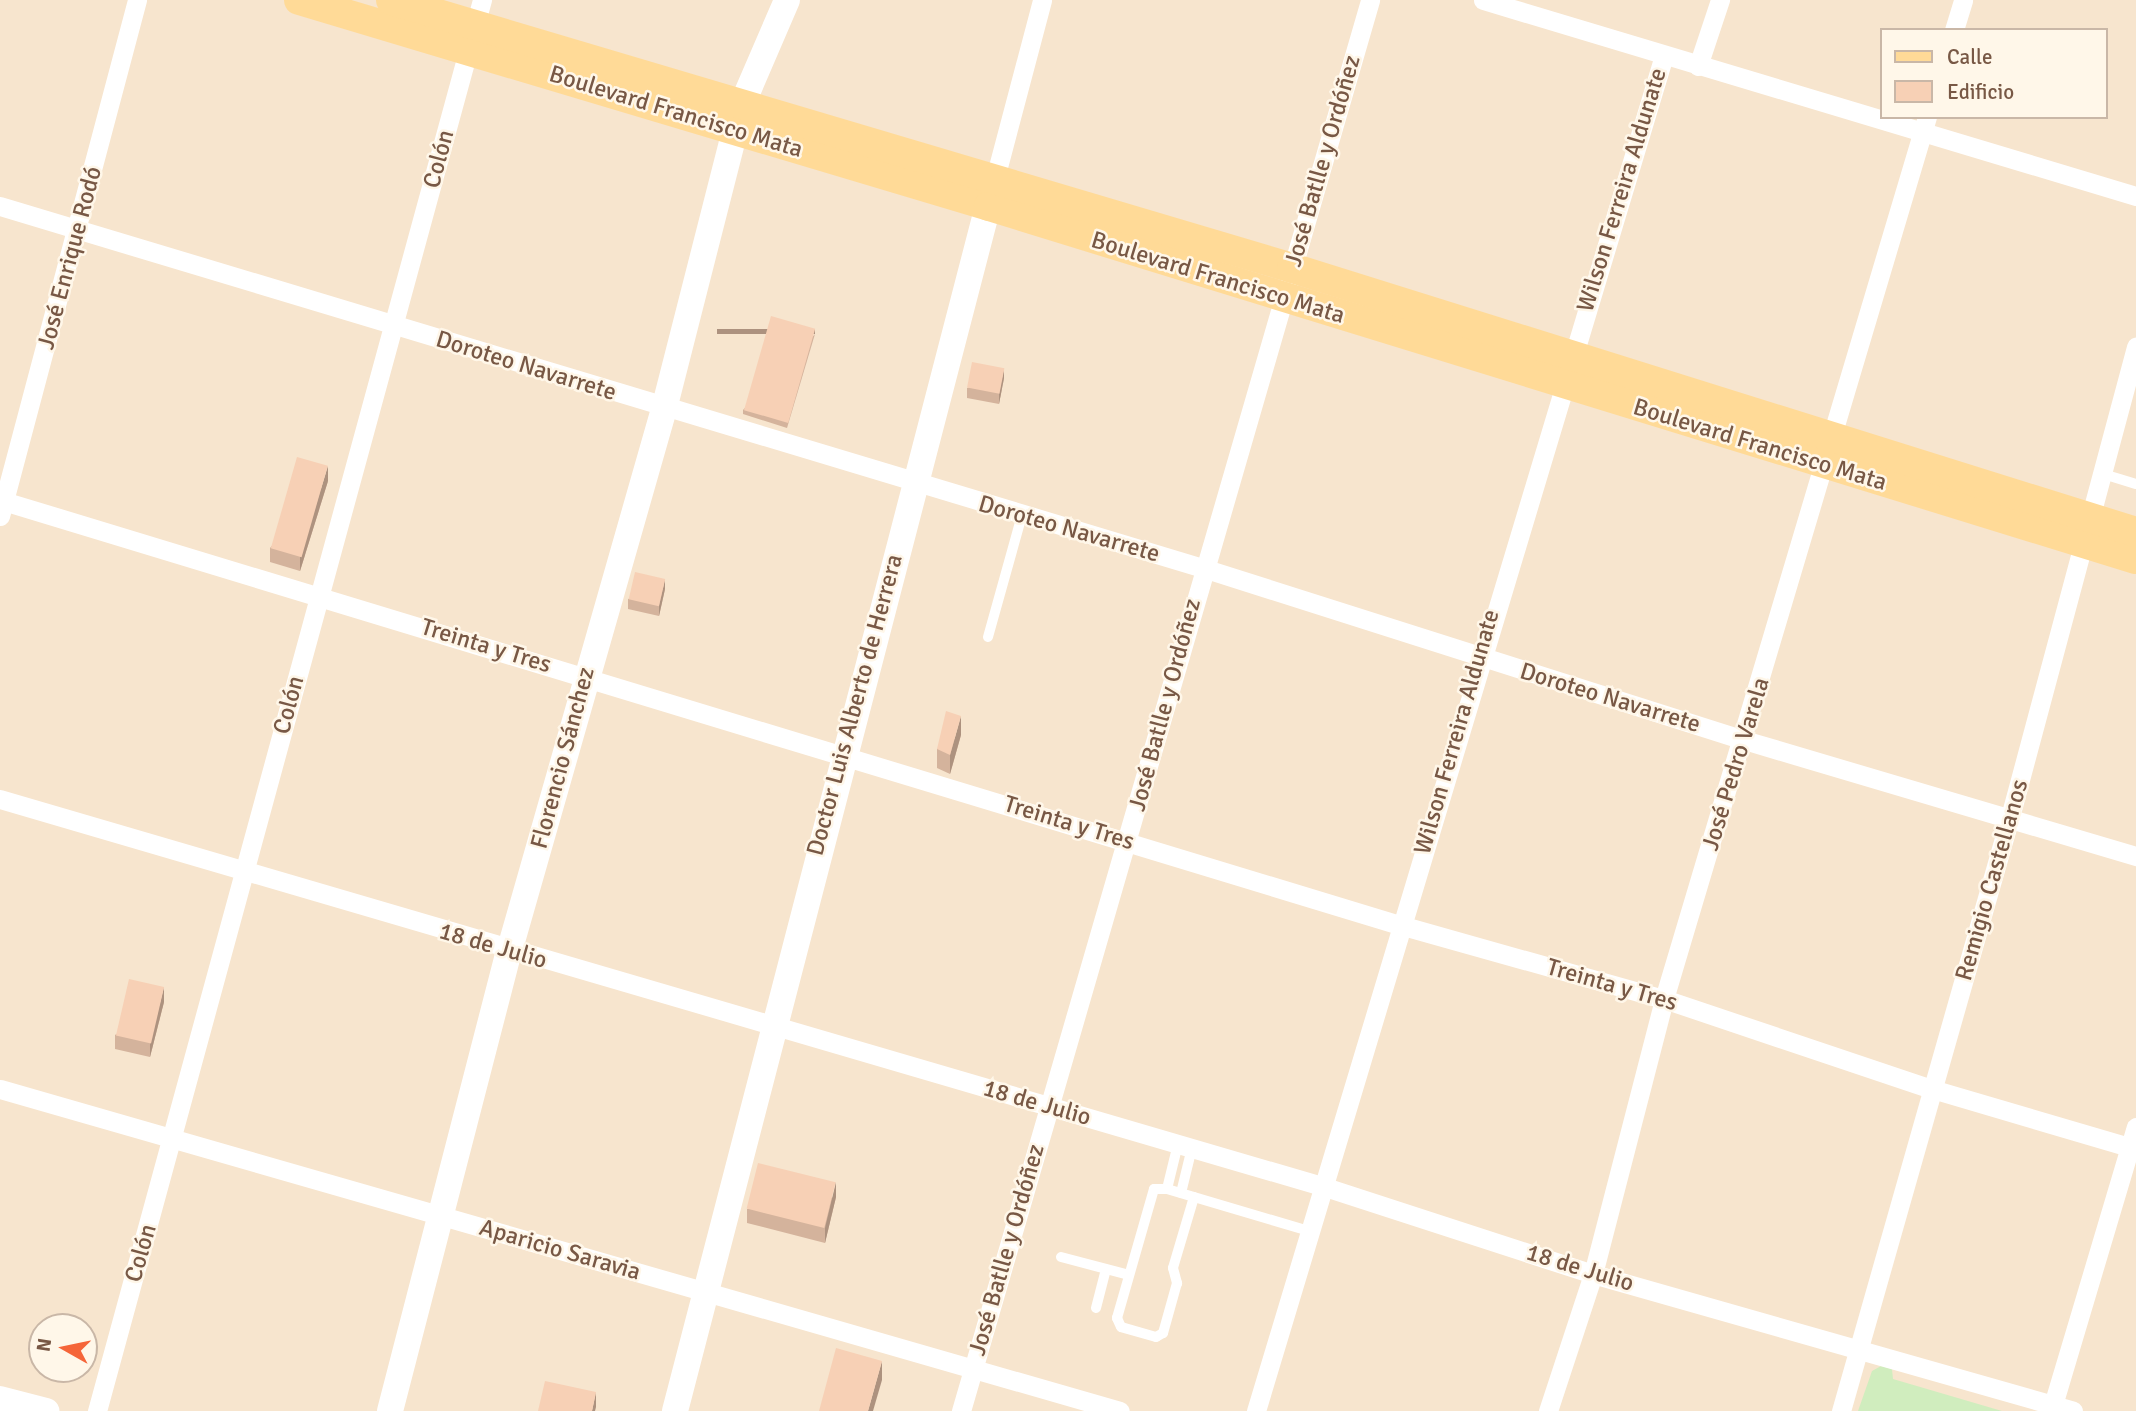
<!DOCTYPE html>
<html>
<head>
<meta charset="utf-8">
<style>
  body { margin:0 }
  #map { position:relative; width:2136px; height:1411px; overflow:hidden; background:#fef3e0; font-family:Signika,sans-serif }
  div>[style] { position:absolute }
  .residential>* { inset:0; background:#f7e5ce }
  .green>* { inset:0; background:#d0edbe }
  .lane>* { height:10px; margin:-5px; padding:0 5px; transform-origin:5px; border-radius:5px; background:#fff }
  .street>* { height:19px; margin:-9.5px; padding:0 9.5px; transform-origin:9.5px; border-radius:9.5px; background:#fff }
  .secondary>* { height:26px; margin:-13px; padding:0 13px; transform-origin:13px; border-radius:13px; background:#fff }
  .primary>* { height:30px; margin:-15px; padding:0 15px; transform-origin:15px; border-radius:15px; background:#ffda97 }
  .wall>* { inset:0; background:#d4b39c }
  .shaded-wall>* { inset:0; background:#ad927f; transform-origin:0 0 }
  .building>* { inset:0; background:#f7d0b5; transform-origin:0 0 }
  span { translate:-50% -50%; white-space:nowrap; text-align:center; line-height:1.15; -webkit-text-stroke:5px #fff7e9; paint-order:stroke }
  .street-label { font-size:24px; color:#785845 }
  .legend { position:absolute; left:1880px; top:28px; width:228px; height:91px; box-sizing:border-box; background:#fff7e9; border:2px solid #c9b7a7; margin:0; padding:9px 12px; list-style:none; font-size:21px; color:#785845 }
  .legend li { display:flex; align-items:center; gap:14px; height:35px }
  .legend b { width:35px; border:2px solid #c9b7a7 }
  .north { position:absolute; left:28px; top:1313px; width:70px; height:70px; box-sizing:border-box; background:#fff7e9; border:2px solid #c9b7a7; border-radius:50%; rotate:279deg; font-size:19px; font-weight:700; line-height:28px; text-align:center; color:#785845 }
  .north::after { content:''; display:block; margin:auto; width:24px; height:32px; background:#f56539; clip-path:polygon(50% 0,100% 100%,50% 72%,0 100%) }
</style>
</head>
<body>
<div id="map">
  <div class="residential">
    <i style="clip-path:polygon(evenodd,0 0,2136px 0,2136px 1411px,0 1411px,0 0,1882px 30px,2106px 30px,2106px 117px,1882px 117px,1882px 30px,0 0,42px 1327px,84px 1327px,84px 1369px,42px 1369px,42px 1327px)"></i>
  </div>
  <div class="green">
    <i style="clip-path:polygon(1881px 1366px,1892px 1369px,1893px 1379px,2002px 1411px,1858px 1411px,1872px 1371px)"></i>
  </div>
  <div class="lane">
    <i style="left:2100px;top:473px;width:38px;rotate:17deg"></i>
    <i style="left:988px;top:637px;width:127px;rotate:-74.4deg"></i>
    <i style="left:1167px;top:1189px;width:46px;rotate:-76.3deg"></i>
    <i style="left:1181px;top:1193px;width:46px;rotate:-76.3deg"></i>
    <i style="left:1194px;top:1197px;width:74px;rotate:106.5deg"></i>
    <i style="left:1173px;top:1268px;width:16px;rotate:75deg"></i>
    <i style="left:1177px;top:1283px;width:52px;rotate:105.6deg"></i>
    <i style="left:1163px;top:1333px;width:8px;rotate:150deg"></i>
    <i style="left:1156px;top:1337px;width:36px;rotate:-164deg"></i>
    <i style="left:1121px;top:1327px;width:10px;rotate:-114deg"></i>
    <i style="left:1117px;top:1318px;width:134px;rotate:-74deg"></i>
    <i style="left:1154px;top:1189px;width:13px"></i>
    <i style="left:1167px;top:1189px;width:148px;rotate:16.5deg"></i>
    <i style="left:1061px;top:1257px;width:70px;rotate:14.8deg"></i>
    <i style="left:1096px;top:1308px;width:40px;rotate:-75.6deg"></i>
  </div>
  <div class="street">
    <i style="left:1483px;top:0;width:682px;rotate:16.71deg"></i>
    <i style="left:1954px;top:30px;width:31px;rotate:-73deg"></i>
    <i style="left:1698px;top:66px;width:70px;rotate:-71.6deg"></i>
    <i style="left:994px;top:182px;width:188px;rotate:-75.2deg"></i>
    <i style="left:0;top:206px;width:1256px;rotate:16.75deg"></i>
    <i style="left:1203px;top:568px;width:568px;rotate:17.64deg"></i>
    <i style="left:1744px;top:740px;width:409px;rotate:16.5deg"></i>
    <i style="left:0;top:500px;width:1463px;rotate:16.89deg"></i>
    <i style="left:1400px;top:925px;width:274px;rotate:15.7deg"></i>
    <i style="left:1664px;top:999px;width:283px;rotate:18.6deg"></i>
    <i style="left:1932px;top:1089px;width:213px;rotate:16.4deg"></i>
    <i style="left:0;top:516px;width:534px;rotate:-75.13deg"></i>
    <i style="left:0;top:799px;width:1377px;rotate:16.32deg"></i>
    <i style="left:1322px;top:1186px;width:285px;rotate:18deg"></i>
    <i style="left:1593px;top:1274px;width:499px;rotate:15.9deg"></i>
    <i style="left:0;top:1089px;width:1165px;rotate:16.04deg"></i>
    <i style="left:2053px;top:1405px;width:290px;rotate:-73.4deg"></i>
    <i style="left:97px;top:1411px;width:1463px;rotate:-74.74deg"></i>
    <i style="left:961px;top:1411px;width:1469px;rotate:-73.83deg"></i>
    <i style="left:1256px;top:1411px;width:1416px;rotate:-73.25deg"></i>
    <i style="left:1548px;top:1411px;width:144px;rotate:-71.8deg"></i>
    <i style="left:1593px;top:1274px;width:284px;rotate:-75.5deg"></i>
    <i style="left:1664px;top:999px;width:920px;rotate:-73.4deg"></i>
    <i style="left:1841px;top:1411px;width:618px;rotate:-74.12deg"></i>
    <i style="left:2010px;top:817px;width:487px;rotate:-75deg"></i>
  </div>
  <div class="secondary">
    <i style="left:0;top:1399px;width:48px;rotate:14.6deg"></i>
    <i style="left:390px;top:1411px;width:474px;rotate:-75.5deg"></i>
    <i style="left:509px;top:952px;width:565px;rotate:-74.07deg"></i>
    <i style="left:664px;top:409px;width:312px;rotate:-75.7deg"></i>
    <i style="left:741px;top:107px;width:116px;rotate:-66.7deg"></i>
    <i style="left:675px;top:1411px;width:1265px;rotate:-75.44deg"></i>
  </div>
  <div class="primary">
    <i style="left:299px;top:0;width:720px;rotate:16.62deg"></i>
    <i style="left:989px;top:206px;width:1200px;rotate:17.11deg"></i>
    <i style="left:391px;top:0;width:940px;rotate:16.56deg"></i>
    <i style="left:1292px;top:268px;width:884px;rotate:17.37deg"></i>
  </div>
  <div class="wall">
    <i style="clip-path:polygon(815px 334px,787px 428px,743px 414px,743px 410px)"></i>
    <i style="clip-path:polygon(1004px 378px,999px 404px,967px 398px,967px 388px)"></i>
    <i style="clip-path:polygon(328px 481px,300px 571px,270px 562px,270px 548px)"></i>
    <i style="clip-path:polygon(665px 589px,659px 616px,628px 609px,628px 599px)"></i>
    <i style="clip-path:polygon(961px 735px,950px 774px,937px 768px,937px 749px)"></i>
    <i style="clip-path:polygon(164px 1002px,150px 1057px,115px 1049px,115px 1035px)"></i>
    <i style="clip-path:polygon(836px 1197px,825px 1243px,747px 1223px,747px 1209px)"></i>
  </div>
  <div class="shaded-wall">
    <i style="left:815px;top:329px;width:5px;height:98px;rotate:90deg"></i>
    <i style="clip-path:polygon(1004px 368px,1004px 378px,999px 404px,999px 394px)"></i>
    <i style="clip-path:polygon(328px 466px,328px 481px,300px 571px,300px 557px)"></i>
    <i style="clip-path:polygon(665px 579px,665px 589px,659px 616px,659px 606px)"></i>
    <i style="clip-path:polygon(961px 716px,961px 735px,950px 774px,950px 755px)"></i>
    <i style="clip-path:polygon(164px 987px,164px 1002px,150px 1057px,150px 1043px)"></i>
    <i style="clip-path:polygon(836px 1182px,836px 1197px,825px 1243px,825px 1228px)"></i>
    <i style="clip-path:polygon(882px 1361px,882px 1380px,873px 1411px,868px 1411px)"></i>
    <i style="clip-path:polygon(596px 1392px,596px 1407px,595px 1411px,592px 1411px)"></i>
  </div>
  <div class="building">
    <i style="left:771px;top:316px;width:46px;height:98px;rotate:16deg"></i>
    <i style="left:972px;top:362px;width:33px;height:26px;rotate:11deg"></i>
    <i style="left:297px;top:457px;width:32px;height:95px;rotate:16deg"></i>
    <i style="left:635px;top:572px;width:31px;height:28px;rotate:13deg"></i>
    <i style="clip-path:polygon(946px 711px,961px 716px,950px 755px,937px 749px)"></i>
    <i style="left:129px;top:979px;width:36px;height:58px;rotate:13deg"></i>
    <i style="left:758px;top:1163px;width:80px;height:47px;rotate:14deg"></i>
    <i style="clip-path:polygon(836px 1348px,882px 1361px,868px 1411px,819px 1411px)"></i>
    <i style="clip-path:polygon(545px 1381px,596px 1392px,592px 1411px,538px 1411px)"></i>
  </div>
  <div class="street-label">
    <span style="left:676px;top:112px;rotate:17deg">Boulevard Francisco Mata</span>
    <span style="left:439px;top:159px;rotate:-75deg">Colón</span>
    <span style="left:1323px;top:161px;rotate:-74deg">José Batlle y Ordóñez</span>
    <span style="left:1622px;top:190px;rotate:-73deg">Wilson Ferreira Aldunate</span>
    <span style="left:70px;top:258px;rotate:-75deg">José Enrique Rodó</span>
    <span style="left:1218px;top:278px;rotate:17deg">Boulevard Francisco Mata</span>
    <span style="left:526px;top:366px;rotate:17deg">Doroteo Navarrete</span>
    <span style="left:1760px;top:445px;rotate:17deg">Boulevard Francisco Mata</span>
    <span style="left:1069px;top:529px;rotate:16deg">Doroteo Navarrete</span>
    <span style="left:486px;top:646px;rotate:17deg">Treinta y Tres</span>
    <span style="left:1610px;top:698px;rotate:17deg">Doroteo Navarrete</span>
    <span style="left:289px;top:705px;rotate:-75deg">Colón</span>
    <span style="left:855px;top:705px;rotate:-75deg">Doctor Luis Alberto de Herrera</span>
    <span style="left:1165px;top:705px;rotate:-75deg">José Batlle y Ordóñez</span>
    <span style="left:1457px;top:732px;rotate:-74deg">Wilson Ferreira Aldunate</span>
    <span style="left:563px;top:758px;rotate:-75deg">Florencio Sánchez</span>
    <span style="left:1736px;top:764px;rotate:-73deg">José Pedro Varela</span>
    <span style="left:1069px;top:823px;rotate:17deg">Treinta y Tres</span>
    <span style="left:1992px;top:880px;rotate:-74deg">Remigio Castellanos</span>
    <span style="left:493px;top:946px;rotate:16deg">18 de Julio</span>
    <span style="left:1612px;top:985px;rotate:16deg">Treinta y Tres</span>
    <span style="left:1037px;top:1103px;rotate:16deg">18 de Julio</span>
    <span style="left:560px;top:1250px;rotate:16deg">Aparicio Saravia</span>
    <span style="left:1007px;top:1250px;rotate:-74deg">José Batlle y Ordóñez</span>
    <span style="left:141px;top:1253px;rotate:-74deg">Colón</span>
    <span style="left:1580px;top:1268px;rotate:17deg">18 de Julio</span>
  </div>
  <ul class="legend">
  <li><b style="height:9px;background:#ffda97"></b>Calle</li>
  <li><b style="height:19px;background:#f7d0b5"></b>Edificio</li>
  </ul>
  <div class="north">N</div>
</div>
</body>
</html>
